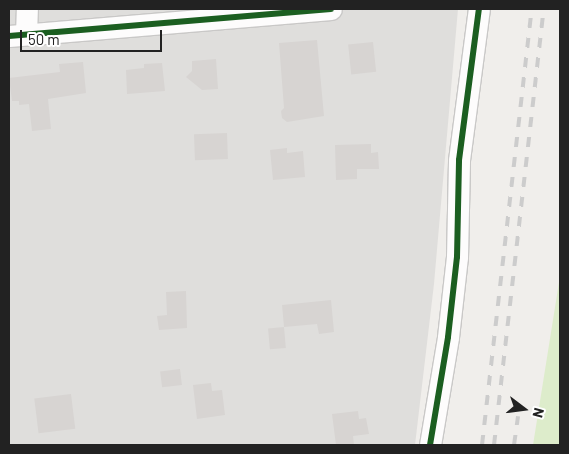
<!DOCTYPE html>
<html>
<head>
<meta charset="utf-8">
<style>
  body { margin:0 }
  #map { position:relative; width:569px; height:454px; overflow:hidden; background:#f0eeeb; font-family:Barlow,sans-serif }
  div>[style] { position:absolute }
  .residential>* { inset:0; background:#dfdedc }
  .grass>* { inset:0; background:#ddeccb }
  .building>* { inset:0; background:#d7d4d2; transform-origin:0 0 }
  .roads { filter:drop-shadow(1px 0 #c9c8c7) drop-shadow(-1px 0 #c9c8c7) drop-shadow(0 1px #c9c8c7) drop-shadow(0 -1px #c9c8c7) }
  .minor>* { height:21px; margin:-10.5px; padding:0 10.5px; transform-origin:10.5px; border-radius:10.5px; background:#fdfcfc }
  .rail>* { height:4px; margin-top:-2px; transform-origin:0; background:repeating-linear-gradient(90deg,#ccc 0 10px,transparent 0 20px) }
  .cycleway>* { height:6px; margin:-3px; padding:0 3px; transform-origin:3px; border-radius:3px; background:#1b5e20 }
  span { translate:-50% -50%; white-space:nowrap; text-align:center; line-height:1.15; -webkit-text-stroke:4px #fff; paint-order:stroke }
  .frame { position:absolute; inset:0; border:10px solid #222; pointer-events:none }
  .north { position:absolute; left:499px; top:384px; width:50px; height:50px; -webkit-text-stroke:4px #fff; paint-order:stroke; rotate:105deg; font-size:14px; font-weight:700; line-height:20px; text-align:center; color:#222 }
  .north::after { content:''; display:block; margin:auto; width:18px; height:22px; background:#222; clip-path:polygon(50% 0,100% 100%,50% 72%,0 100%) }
  .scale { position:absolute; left:20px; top:30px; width:142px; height:22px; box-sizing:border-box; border:2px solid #222; border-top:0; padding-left:6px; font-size:15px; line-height:18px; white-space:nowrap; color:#222; -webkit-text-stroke:4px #fff; paint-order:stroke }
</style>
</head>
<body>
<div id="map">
  <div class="residential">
    <i style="clip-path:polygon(9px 9px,458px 9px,434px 284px,415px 445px,9px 445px)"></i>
  </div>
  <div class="grass">
    <i style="clip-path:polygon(560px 276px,560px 445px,533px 445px)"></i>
  </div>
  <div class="building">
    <i style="clip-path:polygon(317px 40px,324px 116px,287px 122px,282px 118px,281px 111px,284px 108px,279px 43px)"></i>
    <i style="left:373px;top:42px;width:30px;height:25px;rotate:84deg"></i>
    <i style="clip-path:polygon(216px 59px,218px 89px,202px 90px,186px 77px,192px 71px,192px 61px)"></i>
    <i style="clip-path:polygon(83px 62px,86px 93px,48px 99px,51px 129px,32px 131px,29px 104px,19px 105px,19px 101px,12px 101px,9px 78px,60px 72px,59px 64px)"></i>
    <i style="clip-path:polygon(162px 63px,165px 91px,127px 94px,126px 70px,144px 68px,144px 64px)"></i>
    <i style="left:227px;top:133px;width:26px;height:33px;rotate:88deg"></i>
    <i style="clip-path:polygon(371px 144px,371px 153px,378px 152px,379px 169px,357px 169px,357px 179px,336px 180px,335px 145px)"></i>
    <i style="clip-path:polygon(287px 148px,287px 153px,303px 151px,305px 177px,273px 180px,270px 150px)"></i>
    <i style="clip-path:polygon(186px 291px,187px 328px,159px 330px,157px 316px,167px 315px,166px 292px)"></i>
    <i style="clip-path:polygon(331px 300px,334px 332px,319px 334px,317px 324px,284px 327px,282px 305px)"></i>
    <i style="left:284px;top:327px;width:21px;height:16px;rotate:85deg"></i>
    <i style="left:180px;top:369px;width:16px;height:20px;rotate:83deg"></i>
    <i style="clip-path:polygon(211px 383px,212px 391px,222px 390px,225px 415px,197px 419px,193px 385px)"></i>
    <i style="left:71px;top:394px;width:35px;height:37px;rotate:83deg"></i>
    <i style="clip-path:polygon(358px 411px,359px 419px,366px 418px,369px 434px,353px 436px,354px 445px,336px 445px,332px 414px)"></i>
  </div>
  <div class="roads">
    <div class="minor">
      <i style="left:26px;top:34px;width:25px;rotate:-88deg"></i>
      <i style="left:9px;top:36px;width:323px;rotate:-4.8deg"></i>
      <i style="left:430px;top:445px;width:109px;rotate:-80.5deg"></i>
      <i style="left:448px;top:337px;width:81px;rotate:-83.6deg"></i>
      <i style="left:457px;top:257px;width:97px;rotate:-88.8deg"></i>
      <i style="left:459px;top:160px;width:152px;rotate:-82.5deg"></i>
    </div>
  </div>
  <div class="rail">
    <i style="left:482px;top:445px;width:439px;rotate:-83.5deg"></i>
    <i style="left:494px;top:445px;width:439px;rotate:-83.5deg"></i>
    <i style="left:514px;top:445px;width:29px;rotate:-82deg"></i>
  </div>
  <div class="cycleway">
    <i style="left:9px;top:36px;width:323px;rotate:-4.8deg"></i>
    <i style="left:430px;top:445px;width:109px;rotate:-80.5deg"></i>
    <i style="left:448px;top:337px;width:81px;rotate:-83.6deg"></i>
    <i style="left:457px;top:257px;width:97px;rotate:-88.8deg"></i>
    <i style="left:459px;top:160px;width:152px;rotate:-82.5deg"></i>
  </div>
  <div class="frame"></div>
  <div class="north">N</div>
  <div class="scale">50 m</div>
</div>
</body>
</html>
